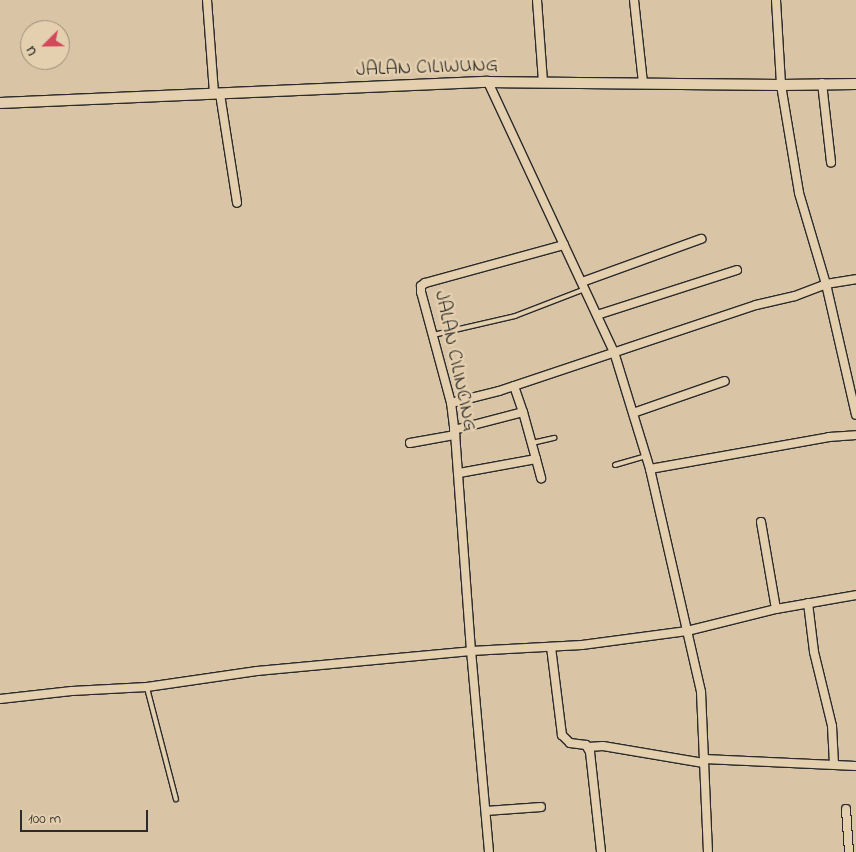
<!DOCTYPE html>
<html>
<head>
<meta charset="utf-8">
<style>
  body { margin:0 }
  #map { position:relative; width:856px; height:852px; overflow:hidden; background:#d9c5a6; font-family:"Indie Flower",sans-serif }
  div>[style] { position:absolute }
  .roads { filter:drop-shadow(1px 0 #2b2b2b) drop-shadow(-1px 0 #2b2b2b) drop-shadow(0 1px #2b2b2b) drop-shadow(0 -1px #2b2b2b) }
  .lane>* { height:4px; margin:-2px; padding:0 2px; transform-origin:2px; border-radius:2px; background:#e4cfae }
  .street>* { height:8px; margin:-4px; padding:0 4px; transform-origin:4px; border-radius:4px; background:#e4cfae }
  .secondary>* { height:10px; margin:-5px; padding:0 5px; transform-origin:5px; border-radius:5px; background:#e4cfae }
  span { translate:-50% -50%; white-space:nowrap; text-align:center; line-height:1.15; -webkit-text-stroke:5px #e4cfae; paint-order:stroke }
  .street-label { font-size:20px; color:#2b2b2b }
  .north { position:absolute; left:20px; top:20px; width:50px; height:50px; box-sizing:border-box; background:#e4cfae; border:1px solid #9a8d7a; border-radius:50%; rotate:247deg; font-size:14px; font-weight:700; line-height:20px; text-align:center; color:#2b2b2b }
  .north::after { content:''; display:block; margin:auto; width:18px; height:22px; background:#d1495b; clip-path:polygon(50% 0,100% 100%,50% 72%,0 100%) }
  .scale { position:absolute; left:20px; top:810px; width:128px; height:22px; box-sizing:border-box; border:2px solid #2b2b2b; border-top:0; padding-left:6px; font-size:15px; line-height:18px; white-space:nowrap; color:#2b2b2b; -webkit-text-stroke:4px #e4cfae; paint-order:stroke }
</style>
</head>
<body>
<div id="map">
  <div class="roads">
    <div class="lane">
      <i style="left:433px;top:335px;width:84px;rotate:-13deg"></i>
      <i style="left:515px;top:316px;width:75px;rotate:-21.1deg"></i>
      <i style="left:532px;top:443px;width:23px;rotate:-13deg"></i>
      <i style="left:615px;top:465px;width:32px;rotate:-16deg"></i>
      <i style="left:147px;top:688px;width:115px;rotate:75.4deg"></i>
    </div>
    <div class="street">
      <i style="left:207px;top:0;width:94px;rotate:85.7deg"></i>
      <i style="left:537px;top:0;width:82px;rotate:85.8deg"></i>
      <i style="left:634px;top:0;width:83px;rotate:83.8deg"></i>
      <i style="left:776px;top:0;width:85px;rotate:86.6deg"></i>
      <i style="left:781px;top:85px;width:109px;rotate:80.5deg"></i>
      <i style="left:799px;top:193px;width:95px;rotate:73.5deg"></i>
      <i style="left:826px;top:284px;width:134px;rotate:77.1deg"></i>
      <i style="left:488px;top:82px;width:298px;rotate:65deg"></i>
      <i style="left:614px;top:352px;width:122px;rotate:72.9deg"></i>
      <i style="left:650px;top:469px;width:229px;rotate:77.1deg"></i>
      <i style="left:701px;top:692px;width:160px;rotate:87.5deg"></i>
      <i style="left:822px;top:83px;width:80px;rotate:83.5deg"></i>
      <i style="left:220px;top:94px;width:110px;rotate:81.1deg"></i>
      <i style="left:582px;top:282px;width:127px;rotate:-19.9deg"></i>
      <i style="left:597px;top:315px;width:147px;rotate:-17.8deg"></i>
      <i style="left:514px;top:386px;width:28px;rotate:71deg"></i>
      <i style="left:451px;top:403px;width:49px;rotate:-14deg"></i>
      <i style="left:499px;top:391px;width:271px;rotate:-18.5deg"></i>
      <i style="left:756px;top:305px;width:40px;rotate:-13deg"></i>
      <i style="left:795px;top:296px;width:33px;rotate:-21deg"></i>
      <i style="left:826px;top:284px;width:30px;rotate:-9deg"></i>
      <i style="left:633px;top:413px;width:97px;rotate:-19.2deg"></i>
      <i style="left:454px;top:430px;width:71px;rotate:-14.6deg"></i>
      <i style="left:523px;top:412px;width:49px;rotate:74.5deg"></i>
      <i style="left:536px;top:459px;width:78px;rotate:169.7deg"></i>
      <i style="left:410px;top:443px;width:46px;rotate:-10.1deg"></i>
      <i style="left:536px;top:459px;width:20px;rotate:75deg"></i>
      <i style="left:650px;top:469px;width:182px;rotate:-10.1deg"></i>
      <i style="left:829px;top:437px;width:27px;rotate:-4deg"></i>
      <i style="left:761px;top:522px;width:88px;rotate:80.2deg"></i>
      <i style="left:808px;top:603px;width:49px;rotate:83deg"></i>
      <i style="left:814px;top:652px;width:76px;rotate:76.3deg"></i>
      <i style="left:832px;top:726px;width:38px;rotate:87deg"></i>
      <i style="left:551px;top:647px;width:89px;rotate:82.9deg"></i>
      <i style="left:562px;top:735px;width:11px;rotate:45deg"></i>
      <i style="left:570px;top:743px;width:16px;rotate:7deg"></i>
      <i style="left:586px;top:745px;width:8px;rotate:60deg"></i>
      <i style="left:590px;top:752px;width:101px;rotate:83.7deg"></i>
      <i style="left:0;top:699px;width:72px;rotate:-6.3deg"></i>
      <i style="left:72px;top:691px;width:75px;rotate:-3.1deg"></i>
      <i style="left:147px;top:687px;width:111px;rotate:-8.3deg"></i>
      <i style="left:257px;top:671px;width:215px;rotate:-5.3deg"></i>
      <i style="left:471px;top:651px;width:111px;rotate:-3.1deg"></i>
      <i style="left:582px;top:645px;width:106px;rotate:-7.6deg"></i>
      <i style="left:687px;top:631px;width:92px;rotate:-13.9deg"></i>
      <i style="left:776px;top:609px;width:81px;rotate:-9.9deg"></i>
      <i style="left:588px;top:747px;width:15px;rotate:-4deg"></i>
      <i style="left:603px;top:746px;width:102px;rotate:9.6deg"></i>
      <i style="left:704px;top:759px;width:152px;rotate:2.6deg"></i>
      <i style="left:846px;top:809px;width:43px;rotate:86deg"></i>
      <i style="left:486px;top:811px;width:55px;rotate:-4.2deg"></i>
      <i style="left:489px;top:852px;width:202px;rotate:-95.1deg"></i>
      <i style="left:471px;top:651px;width:217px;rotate:-94.2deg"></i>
      <i style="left:455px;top:435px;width:32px;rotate:-97deg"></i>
      <i style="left:451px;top:403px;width:115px;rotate:-105.1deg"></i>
      <i style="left:421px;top:292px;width:6px;rotate:-90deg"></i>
      <i style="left:421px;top:286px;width:5px;rotate:-37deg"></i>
      <i style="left:425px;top:283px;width:144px;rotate:-15.3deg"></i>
    </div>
    <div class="secondary">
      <i style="left:0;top:103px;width:488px;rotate:-2.5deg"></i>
      <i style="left:488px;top:82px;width:293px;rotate:0.6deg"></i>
      <i style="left:781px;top:85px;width:75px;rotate:-0.8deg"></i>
    </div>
  </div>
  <div class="street-label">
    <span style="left:427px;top:68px;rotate:-2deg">JALAN CILIWUNG</span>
    <span style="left:455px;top:361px;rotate:78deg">JALAN CILINCING</span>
  </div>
  <div class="north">U</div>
  <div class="scale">100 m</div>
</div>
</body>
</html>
